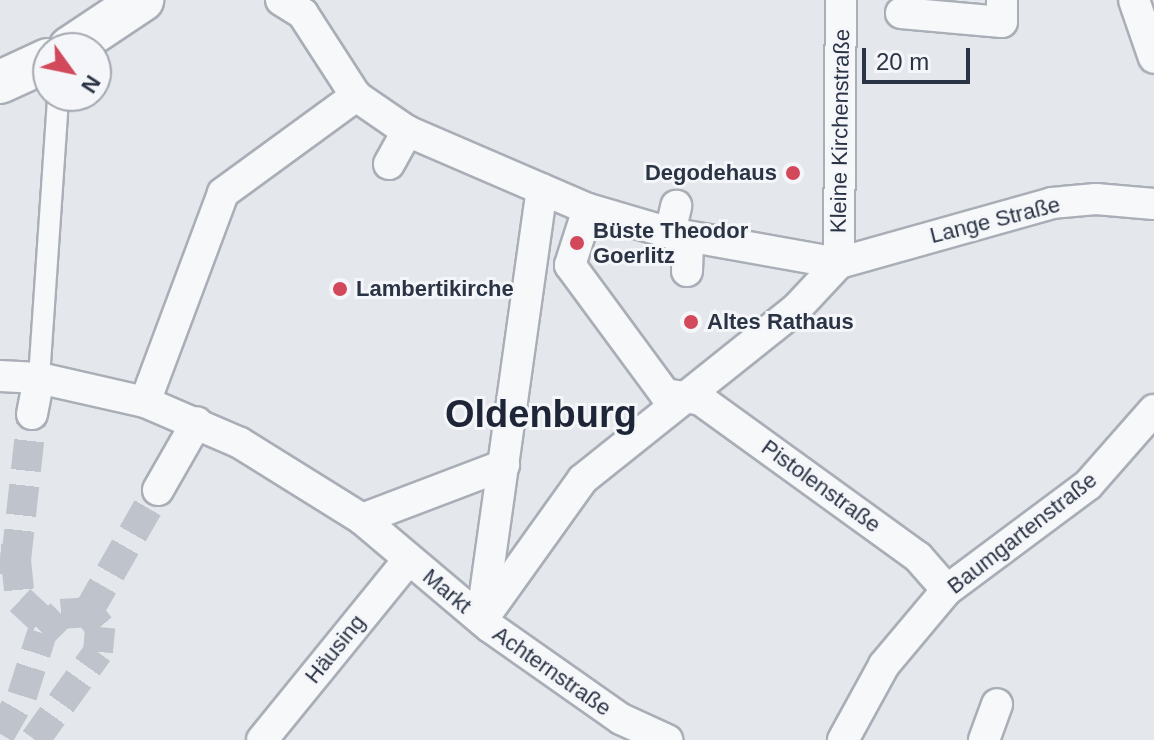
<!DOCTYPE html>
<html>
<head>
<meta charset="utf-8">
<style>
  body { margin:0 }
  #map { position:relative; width:1154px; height:740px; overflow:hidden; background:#e4e7ec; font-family:Helvetica,sans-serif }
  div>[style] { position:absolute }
  .pedestrian-tunnel>* { height:30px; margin-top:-15px; transform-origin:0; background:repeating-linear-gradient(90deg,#bfc3cb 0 30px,transparent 0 45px) }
  .roads { filter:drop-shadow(2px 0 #a9aeb7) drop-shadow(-2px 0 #a9aeb7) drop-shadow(0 2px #a9aeb7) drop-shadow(0 -2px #a9aeb7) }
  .service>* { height:20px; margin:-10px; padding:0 10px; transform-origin:10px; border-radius:10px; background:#f7f8fa }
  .pedestrian>* { height:30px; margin:-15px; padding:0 15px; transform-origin:15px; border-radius:15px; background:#f7f8fa }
  .minor>* { height:42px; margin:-21px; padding:0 21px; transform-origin:21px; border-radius:21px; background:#f7f8fa }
  .dots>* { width:22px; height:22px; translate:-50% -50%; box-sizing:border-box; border:4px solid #f4f6f9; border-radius:50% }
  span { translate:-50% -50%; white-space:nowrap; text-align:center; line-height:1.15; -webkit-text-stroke:6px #f4f6f9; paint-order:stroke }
  .street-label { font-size:22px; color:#2b3445 }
  .poi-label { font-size:22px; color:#2b3445; font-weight:700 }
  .right { translate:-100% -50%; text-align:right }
  .left { translate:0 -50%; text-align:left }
  .town-label { font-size:38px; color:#1d2536; font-weight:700 }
  .north { position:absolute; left:32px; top:32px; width:80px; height:80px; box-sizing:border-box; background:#f4f6f9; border:2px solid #a4a8b1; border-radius:50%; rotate:123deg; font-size:22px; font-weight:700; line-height:32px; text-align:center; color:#2b3445 }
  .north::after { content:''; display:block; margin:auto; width:28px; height:36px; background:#d1495b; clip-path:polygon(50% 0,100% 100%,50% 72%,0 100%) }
  .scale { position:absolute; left:862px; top:48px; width:108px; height:36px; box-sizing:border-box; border:4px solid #2b3445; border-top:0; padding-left:10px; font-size:24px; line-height:28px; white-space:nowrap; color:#2b3445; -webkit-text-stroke:6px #f4f6f9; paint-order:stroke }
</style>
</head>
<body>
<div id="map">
  <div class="pedestrian-tunnel">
    <i style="left:0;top:559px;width:16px;rotate:4deg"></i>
    <i style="left:16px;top:560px;width:40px;rotate:84.3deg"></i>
    <i style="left:20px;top:600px;width:40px;rotate:43deg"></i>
    <i style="left:16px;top:560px;width:147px;rotate:-83.7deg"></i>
    <i style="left:88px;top:612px;width:141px;rotate:-60.2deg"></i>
    <i style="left:0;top:734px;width:44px;rotate:-59.9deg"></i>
    <i style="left:22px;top:696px;width:66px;rotate:-72.4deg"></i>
    <i style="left:42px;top:633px;width:27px;rotate:-45deg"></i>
    <i style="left:61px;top:614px;width:27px;rotate:-4deg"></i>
    <i style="left:35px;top:740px;width:108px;rotate:-54.4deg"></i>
    <i style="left:98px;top:652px;width:25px;rotate:-85deg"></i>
    <i style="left:100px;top:627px;width:19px;rotate:-129deg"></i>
  </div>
  <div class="roads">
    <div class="service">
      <i style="left:39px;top:378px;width:283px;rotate:-86.1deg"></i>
    </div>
    <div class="pedestrian">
      <i style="left:281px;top:0;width:26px;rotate:32deg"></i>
      <i style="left:303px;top:14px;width:98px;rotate:57.1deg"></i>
      <i style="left:356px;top:96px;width:62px;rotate:34.5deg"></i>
      <i style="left:407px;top:131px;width:197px;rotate:23.3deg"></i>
      <i style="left:588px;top:209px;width:85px;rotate:16.3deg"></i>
      <i style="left:670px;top:233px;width:172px;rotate:10.1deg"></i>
      <i style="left:839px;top:263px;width:221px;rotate:-15.7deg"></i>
      <i style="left:1052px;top:203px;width:44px;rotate:-5.2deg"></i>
      <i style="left:1096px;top:199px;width:58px;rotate:4.9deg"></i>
      <i style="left:1134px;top:0;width:61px;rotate:71deg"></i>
      <i style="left:901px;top:13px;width:101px;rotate:5.1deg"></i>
      <i style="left:1002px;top:22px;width:22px;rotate:-90deg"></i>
      <i style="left:389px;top:164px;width:38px;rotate:-61deg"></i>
      <i style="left:588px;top:209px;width:59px;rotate:107.8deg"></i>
      <i style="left:570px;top:265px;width:160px;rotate:53.6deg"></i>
      <i style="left:665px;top:394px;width:36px;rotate:9deg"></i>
      <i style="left:701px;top:400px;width:268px;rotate:35.9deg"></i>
      <i style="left:918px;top:557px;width:44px;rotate:48.7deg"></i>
      <i style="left:670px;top:233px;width:28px;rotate:-77deg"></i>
      <i style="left:839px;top:263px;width:263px;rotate:-89.6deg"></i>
      <i style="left:687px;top:271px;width:34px;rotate:-88deg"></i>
      <i style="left:0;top:376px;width:39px;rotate:3deg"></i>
      <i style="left:39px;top:378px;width:109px;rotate:12.8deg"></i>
      <i style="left:145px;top:402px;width:103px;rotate:23.3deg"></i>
      <i style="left:240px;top:443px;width:144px;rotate:31.9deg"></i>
      <i style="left:362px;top:519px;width:167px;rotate:40.2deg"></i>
      <i style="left:490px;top:627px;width:160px;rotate:35.1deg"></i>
      <i style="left:621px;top:719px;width:51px;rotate:24.5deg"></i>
      <i style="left:145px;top:402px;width:223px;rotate:-69.5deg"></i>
      <i style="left:223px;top:193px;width:165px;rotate:-36.1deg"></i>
      <i style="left:32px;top:414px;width:37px;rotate:-79deg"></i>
      <i style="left:158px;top:490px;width:78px;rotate:-60.2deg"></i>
      <i style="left:362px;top:519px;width:152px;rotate:-20.8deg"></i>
      <i style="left:482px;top:615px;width:430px;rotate:-82deg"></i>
      <i style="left:482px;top:620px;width:173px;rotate:-54.4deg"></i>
      <i style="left:583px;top:479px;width:273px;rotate:-38.6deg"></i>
      <i style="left:796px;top:309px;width:63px;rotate:-46.9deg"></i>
      <i style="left:262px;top:740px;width:233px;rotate:-50.9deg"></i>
      <i style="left:843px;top:740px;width:85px;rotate:-61.3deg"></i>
      <i style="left:884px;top:665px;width:98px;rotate:-50deg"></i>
      <i style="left:947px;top:590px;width:176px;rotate:-36.7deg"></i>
      <i style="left:1088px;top:485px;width:100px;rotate:-48.7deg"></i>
      <i style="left:984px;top:740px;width:38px;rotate:-70deg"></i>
    </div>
    <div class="minor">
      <i style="left:70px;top:48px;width:87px;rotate:-33.7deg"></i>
      <i style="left:0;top:82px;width:53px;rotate:-24.6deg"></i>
    </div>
  </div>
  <div class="dots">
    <i style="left:793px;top:173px;background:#d1495b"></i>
    <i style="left:577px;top:243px;background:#d1495b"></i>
    <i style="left:340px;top:289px;background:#d1495b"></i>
    <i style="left:691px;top:322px;background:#d1495b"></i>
  </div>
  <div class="street-label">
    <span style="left:840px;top:131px;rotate:-89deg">Kleine Kirchenstraße</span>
    <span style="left:995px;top:220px;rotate:-14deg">Lange Straße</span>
    <span style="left:821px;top:486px;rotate:36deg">Pistolenstraße</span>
    <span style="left:1022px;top:533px;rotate:-38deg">Baumgartenstraße</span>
    <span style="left:447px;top:591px;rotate:40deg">Markt</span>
    <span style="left:335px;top:649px;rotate:-51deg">Häusing</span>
    <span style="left:552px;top:671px;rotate:35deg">Achternstraße</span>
  </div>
  <div class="poi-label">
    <span class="right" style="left:777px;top:173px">Degodehaus</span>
    <span class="left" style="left:593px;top:243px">Büste Theodor<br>Goerlitz</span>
    <span class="left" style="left:356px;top:289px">Lambertikirche</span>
    <span class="left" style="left:707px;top:322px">Altes Rathaus</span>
  </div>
  <div class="town-label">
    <span style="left:541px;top:415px">Oldenburg</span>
  </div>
  <div class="north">N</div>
  <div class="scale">20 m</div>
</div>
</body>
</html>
